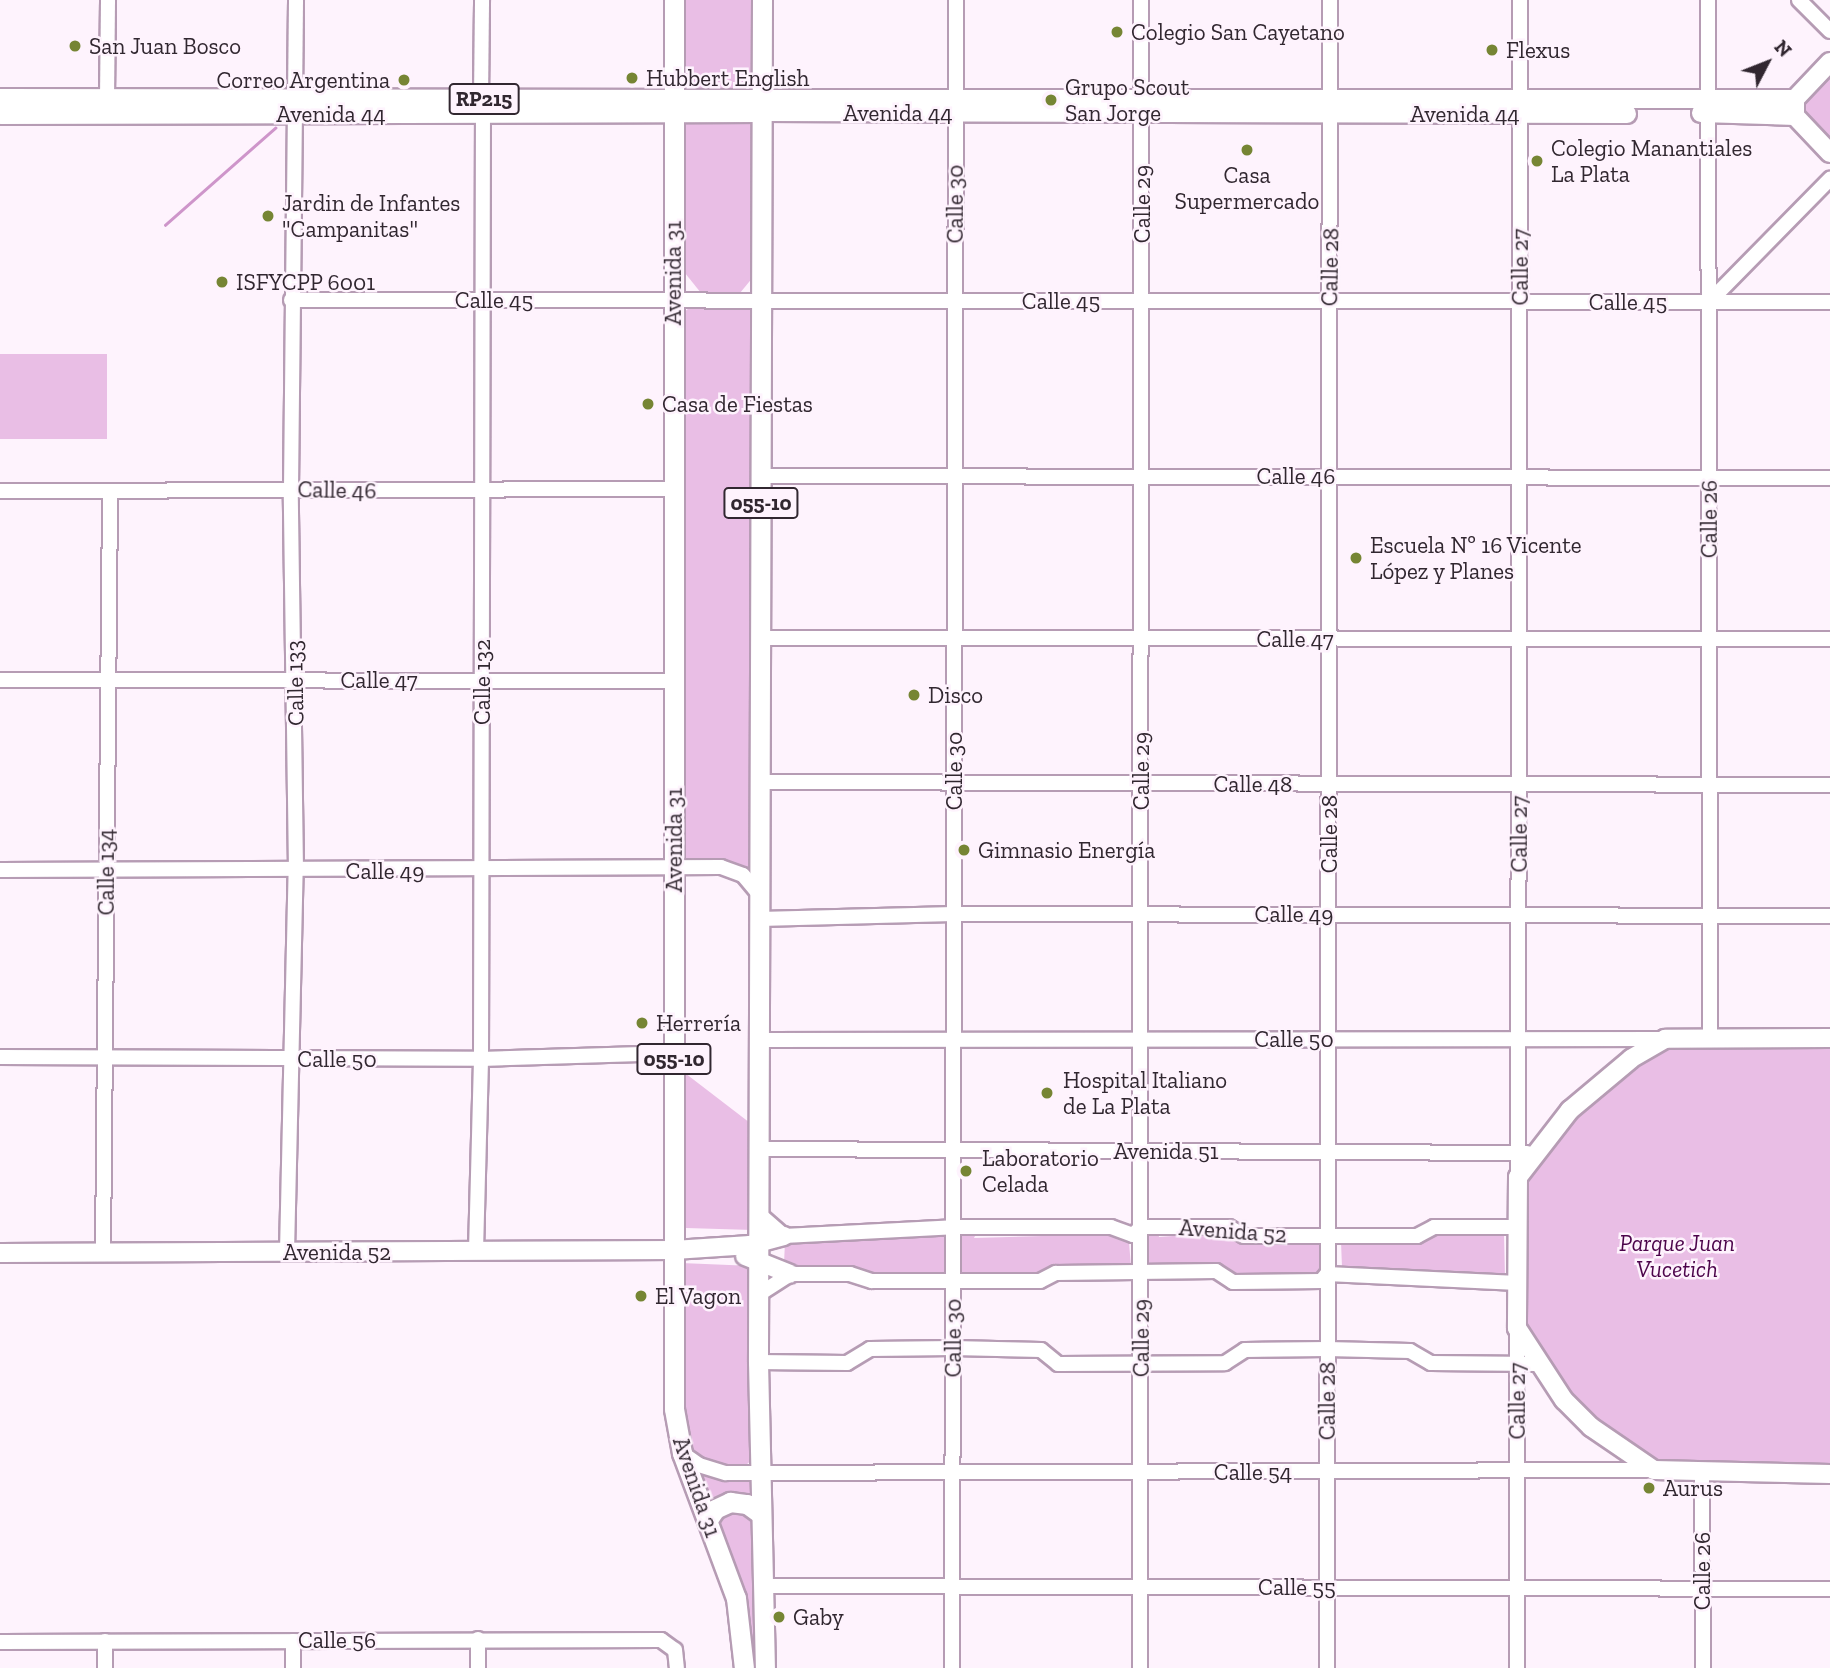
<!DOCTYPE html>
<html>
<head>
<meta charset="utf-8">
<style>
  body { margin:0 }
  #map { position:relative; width:1830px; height:1668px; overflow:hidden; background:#fef3fd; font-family:"Zilla Slab",serif }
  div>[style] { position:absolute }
  .green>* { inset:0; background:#e9bee5; transform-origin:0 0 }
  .stream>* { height:2.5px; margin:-1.25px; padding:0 1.25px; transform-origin:1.25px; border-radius:1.25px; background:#ce95ca }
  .roads { filter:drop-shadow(2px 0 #b69cb4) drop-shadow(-2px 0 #b69cb4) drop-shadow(0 2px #b69cb4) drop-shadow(0 -2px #b69cb4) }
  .minor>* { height:14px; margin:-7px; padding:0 7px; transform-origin:7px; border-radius:7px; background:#fff }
  .major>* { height:18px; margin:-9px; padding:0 9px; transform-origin:9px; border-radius:9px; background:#fff }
  .highway>* { height:19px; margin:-9.5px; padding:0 9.5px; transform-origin:9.5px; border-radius:9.5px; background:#fff }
  .dots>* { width:19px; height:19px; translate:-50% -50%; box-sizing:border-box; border:4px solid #fef3fd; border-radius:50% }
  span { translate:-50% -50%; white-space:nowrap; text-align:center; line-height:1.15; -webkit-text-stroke:5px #fef3fd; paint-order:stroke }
  .shield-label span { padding:2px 5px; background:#fef3fd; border:2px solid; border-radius:5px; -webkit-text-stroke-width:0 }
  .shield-label { font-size:21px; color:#312730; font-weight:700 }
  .poi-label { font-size:23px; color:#312730 }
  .left { translate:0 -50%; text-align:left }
  .right { translate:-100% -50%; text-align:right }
  .street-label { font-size:23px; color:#312730 }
  .park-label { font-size:23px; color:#4c044b; font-style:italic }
  .north { position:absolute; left:1732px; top:28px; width:70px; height:70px; -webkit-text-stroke:5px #fef3fd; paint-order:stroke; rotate:48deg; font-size:19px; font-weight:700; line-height:28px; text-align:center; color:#312730 }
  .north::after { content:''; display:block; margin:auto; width:24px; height:32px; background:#312730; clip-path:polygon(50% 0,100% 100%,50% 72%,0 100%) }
</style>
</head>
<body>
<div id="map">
  <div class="green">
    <i style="clip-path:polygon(683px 0,757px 0,757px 86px,749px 94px,688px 93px,683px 88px)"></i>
    <i style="clip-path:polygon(1830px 71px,1830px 146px,1805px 120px,1802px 108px)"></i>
    <i style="clip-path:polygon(689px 119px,751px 119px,756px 125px,758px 271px,740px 293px,715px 297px,701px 293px,685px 273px,683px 125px)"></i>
    <i style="clip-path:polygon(689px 308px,751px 308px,756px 313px,756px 876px,734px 864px,684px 861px,682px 314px)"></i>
    <i style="left:0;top:354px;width:107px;height:85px"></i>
    <i style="clip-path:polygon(1668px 1043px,1830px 1044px,1830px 1466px,1656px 1466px,1581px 1409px,1524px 1328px,1523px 1184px,1586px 1099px)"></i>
    <i style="clip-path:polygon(681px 1070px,754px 1126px,753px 1230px,686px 1228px)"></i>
    <i style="clip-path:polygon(938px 1232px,947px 1232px,949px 1277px,870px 1277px,787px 1269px,784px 1263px,785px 1242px,935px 1237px)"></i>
    <i style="clip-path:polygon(957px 1232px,977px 1232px,974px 1238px,1111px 1234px,1129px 1242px,1131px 1267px,1037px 1277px,959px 1276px)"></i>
    <i style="clip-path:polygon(1158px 1232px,1159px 1237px,1226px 1232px,1320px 1242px,1321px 1277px,1230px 1276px,1144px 1266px,1142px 1233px)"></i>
    <i style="clip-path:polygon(1437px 1233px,1504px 1234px,1505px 1277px,1435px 1278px,1423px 1270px,1342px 1267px,1341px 1242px,1421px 1242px)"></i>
    <i style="clip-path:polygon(681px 1263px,753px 1266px,756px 1456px,745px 1466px,712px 1464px,691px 1455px,683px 1425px)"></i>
    <i style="clip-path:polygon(697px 1473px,754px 1478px,754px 1502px,707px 1505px)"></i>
    <i style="clip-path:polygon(723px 1509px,753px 1513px,755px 1668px,745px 1605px,713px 1518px)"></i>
  </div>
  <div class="stream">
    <i style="left:165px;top:225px;width:147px;rotate:-41.4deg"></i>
  </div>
  <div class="roads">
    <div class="minor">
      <i style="left:1708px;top:0;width:1038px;rotate:89.89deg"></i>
      <i style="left:1799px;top:0;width:44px;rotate:45deg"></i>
      <i style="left:107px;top:97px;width:97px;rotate:-89.4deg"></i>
      <i style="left:295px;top:97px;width:97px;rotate:-89.4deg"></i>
      <i style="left:481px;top:99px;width:99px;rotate:-89.4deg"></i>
      <i style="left:291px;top:300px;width:1539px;rotate:0.07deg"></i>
      <i style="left:1709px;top:302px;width:173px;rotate:-45.5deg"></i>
      <i style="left:761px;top:476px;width:1069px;rotate:0.11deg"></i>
      <i style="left:0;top:491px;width:673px;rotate:-0.17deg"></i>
      <i style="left:760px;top:638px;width:1070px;rotate:0.05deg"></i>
      <i style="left:0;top:680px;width:674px;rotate:0.09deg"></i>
      <i style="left:760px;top:782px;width:1070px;rotate:0.16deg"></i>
      <i style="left:0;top:870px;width:721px;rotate:-0.24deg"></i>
      <i style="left:721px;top:867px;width:23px;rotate:20deg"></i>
      <i style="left:743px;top:875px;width:25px;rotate:50deg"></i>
      <i style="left:759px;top:919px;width:195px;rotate:-1.5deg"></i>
      <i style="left:954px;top:914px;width:876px;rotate:0.13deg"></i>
      <i style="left:758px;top:1040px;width:907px;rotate:-0.06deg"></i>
      <i style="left:0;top:1057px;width:481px;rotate:0.2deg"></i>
      <i style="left:481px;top:1059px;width:193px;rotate:-1.8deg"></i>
      <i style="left:759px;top:1149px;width:768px;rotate:0.3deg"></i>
      <i style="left:1518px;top:1177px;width:1177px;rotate:-89.9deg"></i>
      <i style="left:758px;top:1213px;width:35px;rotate:41deg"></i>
      <i style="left:784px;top:1236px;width:169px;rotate:-3deg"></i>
      <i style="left:953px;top:1227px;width:158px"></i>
      <i style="left:1111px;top:1227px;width:23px;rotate:20deg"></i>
      <i style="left:1133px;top:1235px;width:11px;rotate:-45deg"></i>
      <i style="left:1141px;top:1227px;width:88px"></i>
      <i style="left:1229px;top:1227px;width:17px;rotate:31deg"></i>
      <i style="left:1244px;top:1236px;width:173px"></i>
      <i style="left:1417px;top:1236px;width:19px;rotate:-28deg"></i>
      <i style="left:1434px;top:1227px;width:84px"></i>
      <i style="left:476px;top:1251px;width:192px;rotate:-88.5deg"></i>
      <i style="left:481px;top:1059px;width:946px;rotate:-89.88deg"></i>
      <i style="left:287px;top:1252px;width:382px;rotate:-88.7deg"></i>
      <i style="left:296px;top:870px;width:381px;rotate:-90.8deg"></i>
      <i style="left:291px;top:489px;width:375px;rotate:-89.4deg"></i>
      <i style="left:103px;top:1253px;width:762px;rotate:-89.47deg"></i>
      <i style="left:758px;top:1295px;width:38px;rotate:-33deg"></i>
      <i style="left:790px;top:1274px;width:60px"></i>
      <i style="left:850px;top:1274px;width:23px;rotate:18deg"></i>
      <i style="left:872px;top:1281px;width:168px"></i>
      <i style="left:1040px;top:1281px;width:18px;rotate:-27deg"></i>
      <i style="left:1056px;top:1273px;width:160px;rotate:-0.7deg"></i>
      <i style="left:1216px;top:1271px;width:20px;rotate:33deg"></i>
      <i style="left:1233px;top:1282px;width:88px;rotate:-0.7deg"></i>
      <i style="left:1321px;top:1281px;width:9px;rotate:-49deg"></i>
      <i style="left:1327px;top:1274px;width:191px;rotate:2.7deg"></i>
      <i style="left:758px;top:1362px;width:89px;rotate:0.6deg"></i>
      <i style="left:847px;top:1363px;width:27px;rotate:-31deg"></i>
      <i style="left:870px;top:1349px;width:83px;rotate:-0.7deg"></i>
      <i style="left:953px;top:1348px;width:88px;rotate:1.3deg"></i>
      <i style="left:1041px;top:1350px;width:22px;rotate:39deg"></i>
      <i style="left:1058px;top:1364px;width:167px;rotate:-0.3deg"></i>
      <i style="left:1225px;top:1363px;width:24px;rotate:-33deg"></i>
      <i style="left:1245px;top:1350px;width:82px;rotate:-0.7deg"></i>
      <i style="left:1327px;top:1349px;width:83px;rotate:1.4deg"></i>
      <i style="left:1410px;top:1351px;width:24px;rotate:30deg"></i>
      <i style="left:1431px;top:1363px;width:106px;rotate:0.5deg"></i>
      <i style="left:682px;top:1453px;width:21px;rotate:35deg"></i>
      <i style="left:699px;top:1465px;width:28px;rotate:17deg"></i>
      <i style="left:726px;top:1473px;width:928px;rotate:-0.19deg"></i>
      <i style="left:1702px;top:1473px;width:195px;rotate:89.7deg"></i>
      <i style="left:764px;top:1586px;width:1066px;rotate:0.16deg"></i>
      <i style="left:478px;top:1639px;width:29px;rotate:90deg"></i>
      <i style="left:293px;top:1641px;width:27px;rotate:90deg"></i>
      <i style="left:0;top:1642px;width:661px;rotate:-0.17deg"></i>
      <i style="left:661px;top:1640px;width:17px;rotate:36deg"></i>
      <i style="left:675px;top:1650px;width:18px;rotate:84deg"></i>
      <i style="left:105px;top:1668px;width:27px;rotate:-90deg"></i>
      <i style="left:952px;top:1668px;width:1668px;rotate:-89.86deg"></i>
      <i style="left:1140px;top:1668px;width:1668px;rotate:-89.97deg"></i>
      <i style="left:1327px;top:1668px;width:1668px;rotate:-89.9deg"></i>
      <i style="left:1517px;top:1668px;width:340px;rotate:-90deg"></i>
    </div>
    <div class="major">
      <i style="left:1830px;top:62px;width:51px;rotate:133.4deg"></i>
      <i style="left:1795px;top:99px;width:17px;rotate:90deg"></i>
      <i style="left:1795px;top:116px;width:51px;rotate:46.6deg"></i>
      <i style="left:762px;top:99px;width:1033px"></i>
      <i style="left:763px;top:112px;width:864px;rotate:0.13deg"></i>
      <i style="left:1701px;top:113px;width:94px;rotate:1.8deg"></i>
      <i style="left:1830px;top:1038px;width:165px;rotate:179.7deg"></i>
      <i style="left:1665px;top:1039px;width:39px;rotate:150deg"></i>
      <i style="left:1631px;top:1059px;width:80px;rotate:140.1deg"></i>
      <i style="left:1570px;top:1110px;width:85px;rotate:127.8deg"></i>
      <i style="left:1518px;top:1177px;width:151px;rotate:90.4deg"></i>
      <i style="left:1517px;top:1328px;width:86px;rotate:56.9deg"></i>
      <i style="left:1564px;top:1400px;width:38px;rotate:45deg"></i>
      <i style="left:1591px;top:1427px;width:76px;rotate:34.3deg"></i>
      <i style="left:1654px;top:1470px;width:176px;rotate:1.3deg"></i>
      <i style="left:0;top:1253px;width:674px;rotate:-0.26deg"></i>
      <i style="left:674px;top:1250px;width:76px;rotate:-3.8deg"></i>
      <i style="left:750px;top:1245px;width:35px;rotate:-15deg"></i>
      <i style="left:745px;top:1256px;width:48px;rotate:21.8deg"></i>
    </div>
    <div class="highway">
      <i style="left:674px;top:0;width:1409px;rotate:90deg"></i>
      <i style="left:674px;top:1409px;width:45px;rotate:79.7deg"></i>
      <i style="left:682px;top:1453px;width:155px;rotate:69.6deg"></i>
      <i style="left:736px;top:1598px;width:70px;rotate:83.5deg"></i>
      <i style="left:762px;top:0;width:1362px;rotate:90.17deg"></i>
      <i style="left:758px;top:1362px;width:306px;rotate:88.7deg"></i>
      <i style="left:0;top:98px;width:762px;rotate:0.08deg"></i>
      <i style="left:0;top:114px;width:763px;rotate:-0.15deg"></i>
      <i style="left:707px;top:1521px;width:14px;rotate:-56deg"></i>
      <i style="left:715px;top:1509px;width:17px;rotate:-25deg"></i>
      <i style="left:730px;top:1502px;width:17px;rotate:7deg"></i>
      <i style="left:747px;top:1504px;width:17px;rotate:36deg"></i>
    </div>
  </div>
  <div class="dots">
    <i style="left:1117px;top:32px;background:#768534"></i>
    <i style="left:75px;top:46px;background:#768534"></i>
    <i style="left:1492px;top:50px;background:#768534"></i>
    <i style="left:632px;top:78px;background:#768534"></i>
    <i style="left:404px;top:80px;background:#768534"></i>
    <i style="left:1051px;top:100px;background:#768534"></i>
    <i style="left:1247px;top:150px;background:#768534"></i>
    <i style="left:1537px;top:161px;background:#768534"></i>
    <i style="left:268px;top:216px;background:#768534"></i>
    <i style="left:222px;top:282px;background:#768534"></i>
    <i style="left:648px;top:404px;background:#768534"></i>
    <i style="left:1356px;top:558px;background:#768534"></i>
    <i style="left:914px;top:695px;background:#768534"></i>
    <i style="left:964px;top:850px;background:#768534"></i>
    <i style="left:642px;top:1023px;background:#768534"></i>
    <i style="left:1047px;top:1093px;background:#768534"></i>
    <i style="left:966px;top:1171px;background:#768534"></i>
    <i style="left:641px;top:1296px;background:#768534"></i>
    <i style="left:1649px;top:1488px;background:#768534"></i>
    <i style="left:779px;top:1617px;background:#768534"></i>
  </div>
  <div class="shield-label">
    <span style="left:484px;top:99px">RP215</span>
    <span style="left:761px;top:503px">055-10</span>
    <span style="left:674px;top:1059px">055-10</span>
  </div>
  <div class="poi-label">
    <span class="left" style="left:1131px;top:32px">Colegio San Cayetano</span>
    <span class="left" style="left:89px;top:46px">San Juan Bosco</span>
    <span class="left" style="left:1506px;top:50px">Flexus</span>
    <span class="left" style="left:646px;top:78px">Hubbert English</span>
    <span class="right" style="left:390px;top:80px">Correo Argentina</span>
    <span class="left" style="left:1065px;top:100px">Grupo Scout<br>San Jorge</span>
    <span class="left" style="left:1551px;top:161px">Colegio Manantiales<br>La Plata</span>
    <span style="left:1247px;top:188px">Casa<br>Supermercado</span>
    <span class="left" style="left:282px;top:216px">Jardin de Infantes<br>"Campanitas"</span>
    <span class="left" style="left:236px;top:282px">ISFYCPP 6001</span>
    <span class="left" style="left:662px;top:404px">Casa de Fiestas</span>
    <span class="left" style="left:1370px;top:558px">Escuela Nº 16 Vicente<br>López y Planes</span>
    <span class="left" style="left:928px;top:695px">Disco</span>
    <span class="left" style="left:978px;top:850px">Gimnasio Energía</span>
    <span class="left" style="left:656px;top:1023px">Herrería</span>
    <span class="left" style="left:1063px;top:1093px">Hospital Italiano<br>de La Plata</span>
    <span class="left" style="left:982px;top:1171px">Laboratorio<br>Celada</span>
    <span class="left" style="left:655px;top:1296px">El Vagon</span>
    <span class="left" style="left:1663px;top:1488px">Aurus</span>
    <span class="left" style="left:793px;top:1617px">Gaby</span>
  </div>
  <div class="street-label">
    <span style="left:898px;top:113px">Avenida 44</span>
    <span style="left:331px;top:114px">Avenida 44</span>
    <span style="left:1465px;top:114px">Avenida 44</span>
    <span style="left:955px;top:204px;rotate:-90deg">Calle 30</span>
    <span style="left:1142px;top:204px;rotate:-90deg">Calle 29</span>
    <span style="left:1330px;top:267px;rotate:-89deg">Calle 28</span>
    <span style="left:1520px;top:267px;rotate:-90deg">Calle 27</span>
    <span style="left:673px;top:273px;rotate:-90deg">Avenida 31</span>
    <span style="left:494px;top:300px">Calle 45</span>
    <span style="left:1061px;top:301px">Calle 45</span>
    <span style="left:1628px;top:302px">Calle 45</span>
    <span style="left:1296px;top:476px">Calle 46</span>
    <span style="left:337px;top:490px;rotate:1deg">Calle 46</span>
    <span style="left:1709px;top:519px;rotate:-90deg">Calle 26</span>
    <span style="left:1295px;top:639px">Calle 47</span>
    <span style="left:379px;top:680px">Calle 47</span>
    <span style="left:482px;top:682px;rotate:-90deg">Calle 132</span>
    <span style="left:295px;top:683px;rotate:-91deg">Calle 133</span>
    <span style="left:954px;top:771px;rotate:-90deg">Calle 30</span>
    <span style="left:1141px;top:771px;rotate:-90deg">Calle 29</span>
    <span style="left:1253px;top:784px">Calle 48</span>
    <span style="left:1329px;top:834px;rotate:-90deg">Calle 28</span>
    <span style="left:1519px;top:834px;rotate:-90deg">Calle 27</span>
    <span style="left:674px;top:840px;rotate:-90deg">Avenida 31</span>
    <span style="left:385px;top:871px">Calle 49</span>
    <span style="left:106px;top:872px;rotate:-90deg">Calle 134</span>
    <span style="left:1294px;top:914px">Calle 49</span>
    <span style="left:1294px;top:1039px">Calle 50</span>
    <span style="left:337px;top:1059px">Calle 50</span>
    <span style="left:1166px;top:1151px">Avenida 51</span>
    <span style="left:1233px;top:1231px;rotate:4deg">Avenida 52</span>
    <span style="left:337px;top:1252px">Avenida 52</span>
    <span style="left:953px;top:1338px;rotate:-90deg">Calle 30</span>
    <span style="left:1141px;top:1338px;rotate:-90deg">Calle 29</span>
    <span style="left:1327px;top:1401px;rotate:-90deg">Calle 28</span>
    <span style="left:1517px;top:1401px;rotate:-90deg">Calle 27</span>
    <span style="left:1253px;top:1472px">Calle 54</span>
    <span style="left:697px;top:1487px;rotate:71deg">Avenida 31</span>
    <span style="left:1702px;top:1571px;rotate:-90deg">Calle 26</span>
    <span style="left:1297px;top:1587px">Calle 55</span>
    <span style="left:337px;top:1640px">Calle 56</span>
  </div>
  <div class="park-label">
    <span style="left:1677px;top:1256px">Parque Juan<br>Vucetich</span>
  </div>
  <div class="north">N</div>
</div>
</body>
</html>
